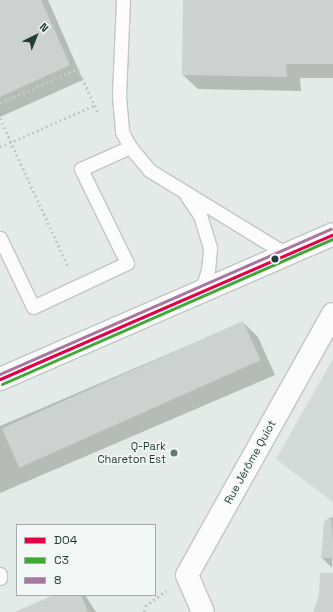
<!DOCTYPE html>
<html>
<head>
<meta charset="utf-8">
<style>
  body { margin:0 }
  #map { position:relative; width:333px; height:612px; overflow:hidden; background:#e4eae7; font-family:"Space Grotesk",sans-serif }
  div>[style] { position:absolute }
  .built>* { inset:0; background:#d2dbd7 }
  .shadow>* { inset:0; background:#0003 }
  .building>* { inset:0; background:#cdd2d0; transform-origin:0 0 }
  .path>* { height:2.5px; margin-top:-1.25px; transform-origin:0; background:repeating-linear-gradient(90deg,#c1cac7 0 2px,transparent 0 5px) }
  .roads { filter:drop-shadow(1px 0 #c1c7c4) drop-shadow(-1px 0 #c1c7c4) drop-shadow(0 1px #c1c7c4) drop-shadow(0 -1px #c1c7c4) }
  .lane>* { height:13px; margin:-6.5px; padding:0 6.5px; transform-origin:6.5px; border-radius:6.5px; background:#fbfcfb }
  .street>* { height:22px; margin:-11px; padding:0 11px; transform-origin:11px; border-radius:11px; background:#fbfcfb }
  .secondary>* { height:22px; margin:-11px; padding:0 11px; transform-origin:11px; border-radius:11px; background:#fbfcfb }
  .bus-1>* { height:3px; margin:-1.5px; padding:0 1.5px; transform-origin:1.5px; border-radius:1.5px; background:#e50046 }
  .bus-2>* { height:3px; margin:-1.5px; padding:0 1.5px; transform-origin:1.5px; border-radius:1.5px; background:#3daa36 }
  .bus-3>* { height:3px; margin:-1.5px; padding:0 1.5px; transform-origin:1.5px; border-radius:1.5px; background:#a877a1 }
  .dots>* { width:11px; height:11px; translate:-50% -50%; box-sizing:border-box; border:2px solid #f3f8f6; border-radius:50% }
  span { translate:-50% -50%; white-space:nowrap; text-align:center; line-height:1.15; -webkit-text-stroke:3px #f3f8f6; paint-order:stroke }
  .poi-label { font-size:11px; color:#233c37 }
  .right { translate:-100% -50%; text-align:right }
  .street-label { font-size:11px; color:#233c37 }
  .legend { position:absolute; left:16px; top:524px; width:140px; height:72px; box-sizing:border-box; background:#f3f8f6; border:1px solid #a0adaa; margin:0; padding:5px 7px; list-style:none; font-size:12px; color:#233c37 }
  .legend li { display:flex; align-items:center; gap:8px; height:20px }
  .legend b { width:20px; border:1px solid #a0adaa }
  .north { position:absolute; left:16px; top:16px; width:40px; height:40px; -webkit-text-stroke:3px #f3f8f6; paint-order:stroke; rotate:43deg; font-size:11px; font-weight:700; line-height:16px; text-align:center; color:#233c37 }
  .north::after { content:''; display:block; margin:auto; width:14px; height:18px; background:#233c37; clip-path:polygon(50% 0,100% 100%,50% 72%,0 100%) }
</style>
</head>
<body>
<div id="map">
  <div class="built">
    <i style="clip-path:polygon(333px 359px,333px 502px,276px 459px)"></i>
  </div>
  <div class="shadow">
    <i style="clip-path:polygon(0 0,48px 0,83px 80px,0 117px)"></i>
    <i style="clip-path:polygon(184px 0,333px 0,333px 78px,300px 78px,301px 91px,198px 89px,183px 75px)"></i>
    <i style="clip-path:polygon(243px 322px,258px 337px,275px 375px,0 493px,0 426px)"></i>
    <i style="clip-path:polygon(331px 517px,333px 518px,332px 568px,322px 558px,325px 522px)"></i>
    <i style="clip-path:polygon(56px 595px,85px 595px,96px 612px,17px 612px)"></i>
  </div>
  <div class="building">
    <i style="clip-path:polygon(0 0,41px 0,70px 65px,0 97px)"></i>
    <i style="clip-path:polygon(183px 0,333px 0,333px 64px,286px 64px,287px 77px,182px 75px)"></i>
    <i style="left:243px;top:321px;width:43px;height:264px;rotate:66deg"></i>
    <i style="clip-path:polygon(331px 516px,333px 558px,321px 558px,324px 522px)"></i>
    <i style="clip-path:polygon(320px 573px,333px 573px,333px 612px,313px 612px,319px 595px)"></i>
    <i style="clip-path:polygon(54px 595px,81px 595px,88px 612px,15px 612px)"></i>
  </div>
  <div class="path">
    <i style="left:0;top:103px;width:85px;rotate:-23.6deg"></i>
    <i style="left:78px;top:69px;width:40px;rotate:65deg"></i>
    <i style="left:0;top:118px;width:165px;rotate:65.3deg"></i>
    <i style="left:0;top:147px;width:104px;rotate:-23.9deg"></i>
    <i style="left:95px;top:105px;width:8px;rotate:67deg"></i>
    <i style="left:144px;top:612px;width:6px;rotate:-81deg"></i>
    <i style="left:145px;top:606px;width:26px;rotate:-36deg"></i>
  </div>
  <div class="roads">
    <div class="lane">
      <i style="left:123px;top:0;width:96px;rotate:92.4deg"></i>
      <i style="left:119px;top:96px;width:36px;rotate:85deg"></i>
      <i style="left:122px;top:132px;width:17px;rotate:62deg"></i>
      <i style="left:130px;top:147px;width:30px;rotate:50deg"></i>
      <i style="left:149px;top:170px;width:161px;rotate:31.5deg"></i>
      <i style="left:187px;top:196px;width:23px;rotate:56deg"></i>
      <i style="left:200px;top:215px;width:34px;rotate:73deg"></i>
      <i style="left:210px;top:248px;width:22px;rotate:95deg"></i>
      <i style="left:208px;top:270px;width:22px;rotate:108deg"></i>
      <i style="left:0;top:238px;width:76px;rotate:64.4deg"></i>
      <i style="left:33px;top:307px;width:104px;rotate:-25.1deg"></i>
      <i style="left:127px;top:263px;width:105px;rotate:-116.1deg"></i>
      <i style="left:81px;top:169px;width:54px;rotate:-24.2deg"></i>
      <i style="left:0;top:574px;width:4px;rotate:90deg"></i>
    </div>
    <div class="street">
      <i style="left:203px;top:612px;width:40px;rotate:-113.4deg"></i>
      <i style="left:187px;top:575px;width:299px;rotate:-60.8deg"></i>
    </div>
    <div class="secondary">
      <i style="left:0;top:379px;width:363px;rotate:-23.5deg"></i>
    </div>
  </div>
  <div class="bus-1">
    <i style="left:0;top:379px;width:363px;rotate:-23.5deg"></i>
  </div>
  <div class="bus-2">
    <i style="left:2px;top:384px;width:361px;rotate:-23.7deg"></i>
  </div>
  <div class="bus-3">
    <i style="left:0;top:374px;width:361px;rotate:-23.7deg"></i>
  </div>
  <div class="dots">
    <i style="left:275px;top:259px;background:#233c37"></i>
    <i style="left:174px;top:453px;background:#677975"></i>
  </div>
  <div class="poi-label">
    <span class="right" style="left:166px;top:453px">Q-Park<br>Chareton Est</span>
  </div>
  <div class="street-label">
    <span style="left:250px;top:462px;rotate:-61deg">Rue Jérôme Quiot</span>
  </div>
  <ul class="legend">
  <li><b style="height:5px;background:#e50046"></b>D04</li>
  <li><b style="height:5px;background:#3daa36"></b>C3</li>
  <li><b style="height:5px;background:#a877a1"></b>8</li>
  </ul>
  <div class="north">N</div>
</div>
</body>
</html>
